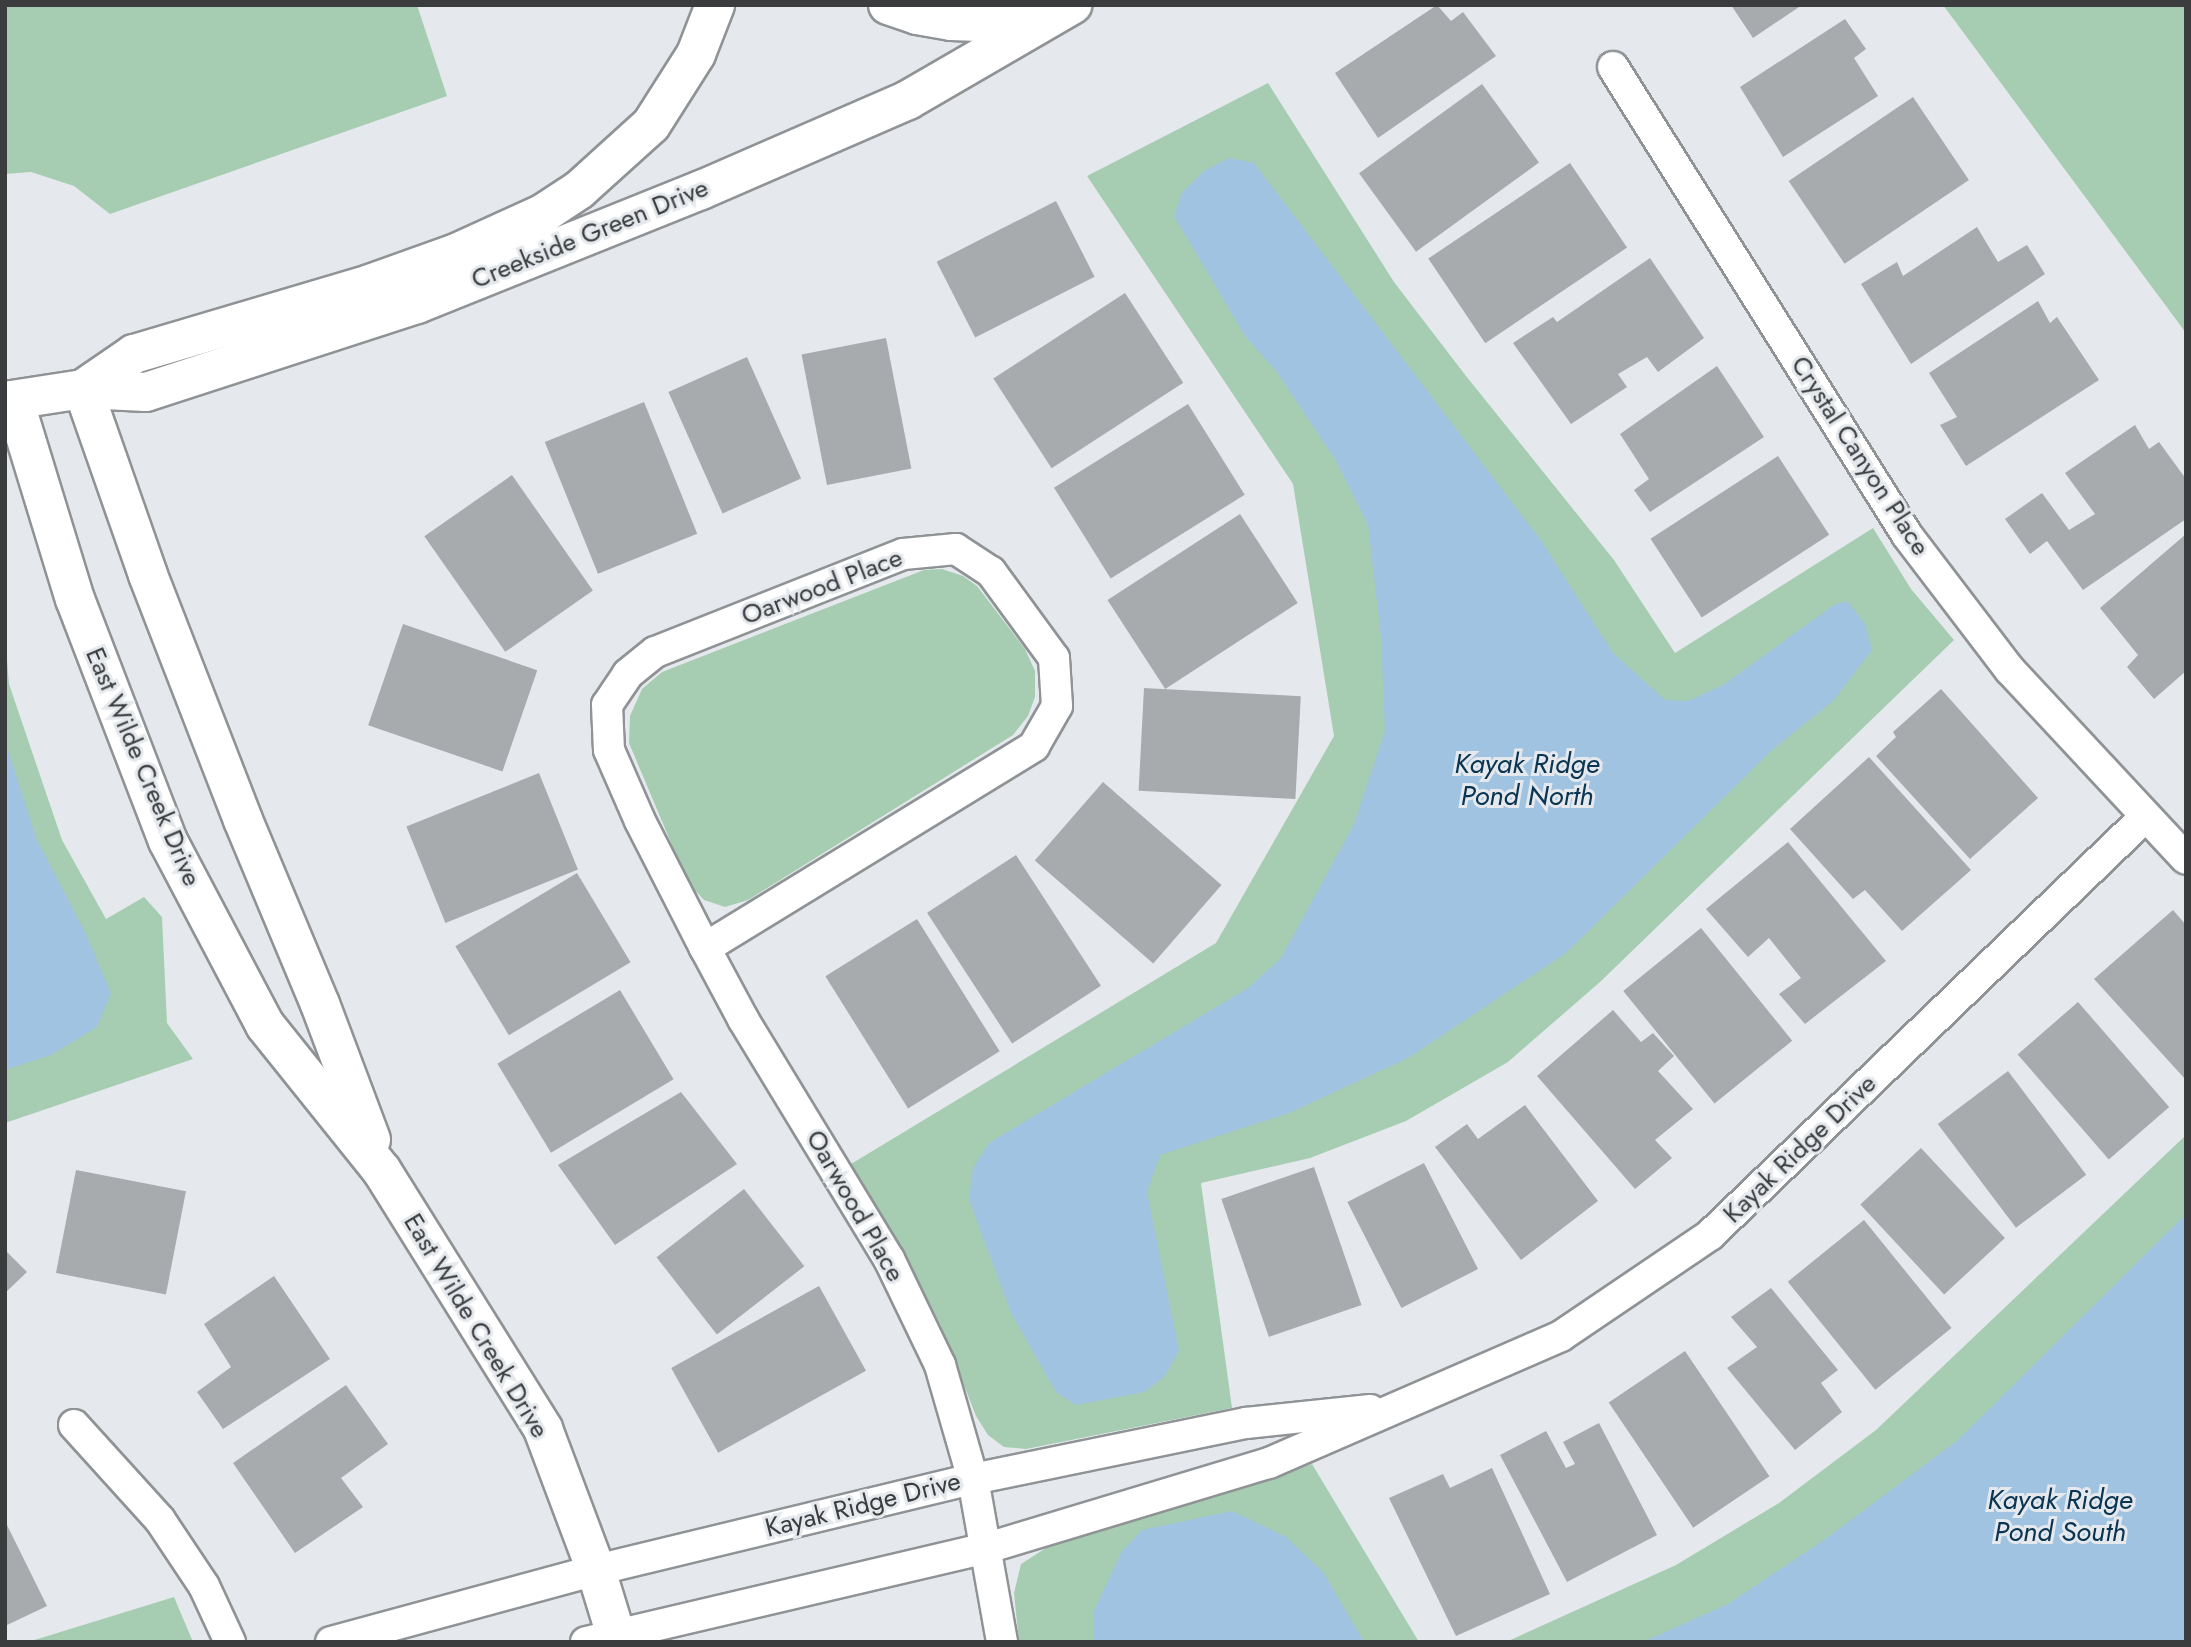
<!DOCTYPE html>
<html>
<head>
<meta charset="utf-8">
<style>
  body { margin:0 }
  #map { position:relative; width:2191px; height:1647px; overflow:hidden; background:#e5e9ed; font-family:Jost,sans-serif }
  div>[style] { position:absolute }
  .green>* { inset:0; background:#a6cdb1 }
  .water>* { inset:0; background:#a0c3e1 }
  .building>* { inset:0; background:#a7abae; transform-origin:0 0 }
  .roads { filter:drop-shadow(2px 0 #8f9396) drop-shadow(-2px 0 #8f9396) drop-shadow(0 2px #8f9396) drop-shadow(0 -2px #8f9396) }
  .minor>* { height:30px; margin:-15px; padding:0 15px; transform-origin:15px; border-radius:15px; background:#fff }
  .tertiary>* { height:38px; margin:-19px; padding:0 19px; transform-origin:19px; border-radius:19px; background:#fff }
  .secondary>* { height:38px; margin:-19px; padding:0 19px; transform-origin:19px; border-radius:19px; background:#fff }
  span { translate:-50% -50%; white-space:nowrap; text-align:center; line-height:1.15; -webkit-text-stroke:6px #e5e9ed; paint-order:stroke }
  .street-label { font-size:26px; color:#3a3c3d }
  .water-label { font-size:28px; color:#093452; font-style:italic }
  .frame { position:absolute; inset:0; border:7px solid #3a3c3d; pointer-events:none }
</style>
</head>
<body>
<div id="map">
  <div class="green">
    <i style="clip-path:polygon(5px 5px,417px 5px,447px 96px,110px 214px,74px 186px,31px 172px,5px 174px)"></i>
    <i style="clip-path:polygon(1943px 5px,2186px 5px,2186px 333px)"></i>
    <i style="clip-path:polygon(1268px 83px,1394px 282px,1466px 376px,1614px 560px,1675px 653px,1873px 528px,1911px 589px,1954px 640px,1600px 982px,1508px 1062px,1406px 1121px,1310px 1158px,1201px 1183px,1232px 1408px,1026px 1449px,1004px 1447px,988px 1435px,976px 1416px,941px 1326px,899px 1243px,851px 1164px,1216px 943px,1334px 736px,1293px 484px,1087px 176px)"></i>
    <i style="clip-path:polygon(942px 569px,963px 576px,977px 586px,1025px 649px,1035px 671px,1035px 697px,1028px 716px,1013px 735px,748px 900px,725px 907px,704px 900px,688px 883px,629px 743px,630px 716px,642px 689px,662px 672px,924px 570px)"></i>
    <i style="clip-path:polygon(5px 636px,9px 684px,62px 840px,106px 919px,144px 897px,162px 917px,167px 1023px,193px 1059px,5px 1123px)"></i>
    <i style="clip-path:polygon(2186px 1135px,2186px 1642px,1506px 1642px,1676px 1565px,1779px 1503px,1876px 1430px)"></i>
    <i style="clip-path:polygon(1312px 1464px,1419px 1642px,1019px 1642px,1014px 1593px,1021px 1564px,1046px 1548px)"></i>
    <i style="clip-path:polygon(174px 1597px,193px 1642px,28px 1642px)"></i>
  </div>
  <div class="water">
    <i style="clip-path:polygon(1229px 158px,1254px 163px,1542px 542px,1613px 653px,1665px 700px,1688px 701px,1723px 685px,1834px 605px,1847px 601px,1865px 624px,1872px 650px,1833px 701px,1771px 751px,1566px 953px,1408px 1058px,1289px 1113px,1160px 1155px,1147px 1192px,1179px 1351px,1164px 1377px,1144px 1392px,1076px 1405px,1056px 1392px,1011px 1313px,969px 1199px,973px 1168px,989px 1143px,1248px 988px,1281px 958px,1354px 824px,1385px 731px,1381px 637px,1368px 525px,1335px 459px,1277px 372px,1245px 336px,1174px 216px,1182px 193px,1204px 171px)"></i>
    <i style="clip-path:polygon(5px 741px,37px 840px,86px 934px,111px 993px,97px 1027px,51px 1055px,5px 1070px)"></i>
    <i style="clip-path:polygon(2186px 1214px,2186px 1638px,2181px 1642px,1643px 1642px,1728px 1604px,1824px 1540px,1958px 1440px)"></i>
    <i style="clip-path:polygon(1232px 1511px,1286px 1537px,1323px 1572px,1364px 1642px,1093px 1642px,1093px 1613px,1122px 1551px,1142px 1530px)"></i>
  </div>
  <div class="building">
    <i style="clip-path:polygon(1437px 5px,1451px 21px,1463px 12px,1496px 56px,1378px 138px,1335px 73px)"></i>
    <i style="clip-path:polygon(1731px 5px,1802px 5px,1753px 38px)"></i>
    <i style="clip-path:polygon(1845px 19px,1866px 49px,1854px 58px,1878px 96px,1783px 157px,1740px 87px)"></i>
    <i style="left:1482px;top:84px;width:97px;height:152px;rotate:54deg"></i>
    <i style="left:1913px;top:97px;width:100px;height:150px;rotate:56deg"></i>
    <i style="left:1570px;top:163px;width:102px;height:171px;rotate:56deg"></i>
    <i style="left:1056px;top:201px;width:85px;height:134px;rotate:63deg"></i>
    <i style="clip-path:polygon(1977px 227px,1998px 262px,2027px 245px,2045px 274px,1911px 364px,1861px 284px,1897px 262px,1903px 276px)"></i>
    <i style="clip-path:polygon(1650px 258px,1704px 338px,1658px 372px,1647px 357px,1618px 374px,1627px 387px,1571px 424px,1513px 343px,1553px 317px,1557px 322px)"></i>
    <i style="left:1125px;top:293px;width:107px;height:157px;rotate:57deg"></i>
    <i style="clip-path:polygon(2038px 301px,2050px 323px,2057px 317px,2099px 380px,1966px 466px,1940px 425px,1957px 417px,1929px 373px)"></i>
    <i style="left:886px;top:338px;width:133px;height:86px;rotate:79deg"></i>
    <i style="left:747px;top:357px;width:133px;height:86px;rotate:66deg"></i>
    <i style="clip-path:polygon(1717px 366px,1764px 437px,1650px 512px,1634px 490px,1649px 479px,1620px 434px)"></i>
    <i style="left:644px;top:402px;width:142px;height:107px;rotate:68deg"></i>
    <i style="left:1188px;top:404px;width:107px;height:158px;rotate:58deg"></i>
    <i style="clip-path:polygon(2135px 425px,2149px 449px,2159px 442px,2186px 479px,2186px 519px,2083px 590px,2047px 541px,2030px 554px,2005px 519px,2042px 493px,2069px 530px,2095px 514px,2065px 473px)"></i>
    <i style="left:1778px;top:456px;width:94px;height:152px;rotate:57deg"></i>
    <i style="left:512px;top:475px;width:141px;height:107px;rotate:55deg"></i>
    <i style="left:1240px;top:514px;width:106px;height:158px;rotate:57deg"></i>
    <i style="clip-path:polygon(2186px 534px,2186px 671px,2154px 699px,2127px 667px,2138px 655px,2100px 608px)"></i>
    <i style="left:403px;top:624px;width:142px;height:107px;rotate:19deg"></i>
    <i style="left:1144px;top:688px;width:157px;height:103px;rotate:3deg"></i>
    <i style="clip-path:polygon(1941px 689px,2038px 798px,1970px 859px,1876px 756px,1896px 737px,1893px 732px)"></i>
    <i style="clip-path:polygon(1869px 757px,1971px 870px,1902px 931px,1865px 890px,1853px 899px,1790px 829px)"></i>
    <i style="left:539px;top:773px;width:104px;height:143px;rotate:68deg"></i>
    <i style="left:1103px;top:782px;width:157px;height:104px;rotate:41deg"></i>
    <i style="clip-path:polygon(1788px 842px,1886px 961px,1805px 1024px,1779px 994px,1801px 978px,1769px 938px,1748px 957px,1706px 909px)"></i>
    <i style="left:1016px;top:855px;width:156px;height:106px;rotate:57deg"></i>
    <i style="left:577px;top:873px;width:104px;height:142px;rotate:59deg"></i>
    <i style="clip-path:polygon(2173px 910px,2186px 925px,2186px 1080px,2094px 979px)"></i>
    <i style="left:917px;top:919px;width:156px;height:108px;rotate:58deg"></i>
    <i style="left:1701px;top:928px;width:145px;height:100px;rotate:51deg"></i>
    <i style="left:620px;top:990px;width:104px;height:143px;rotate:59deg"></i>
    <i style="left:2078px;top:1002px;width:139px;height:80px;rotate:49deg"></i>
    <i style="clip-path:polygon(1613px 1010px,1641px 1042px,1653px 1033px,1674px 1056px,1658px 1071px,1693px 1109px,1655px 1140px,1672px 1158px,1635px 1189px,1537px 1076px)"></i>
    <i style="left:2008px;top:1071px;width:130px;height:88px;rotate:53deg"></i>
    <i style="clip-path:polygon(681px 1092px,737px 1164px,615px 1245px,558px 1165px)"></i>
    <i style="clip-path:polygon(1525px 1105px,1598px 1201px,1521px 1260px,1435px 1147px,1467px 1124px,1478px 1139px)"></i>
    <i style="left:1921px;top:1148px;width:123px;height:83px;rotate:47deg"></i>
    <i style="left:1424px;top:1163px;width:119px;height:86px;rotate:63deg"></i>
    <i style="left:1314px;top:1167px;width:146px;height:98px;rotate:71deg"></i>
    <i style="left:76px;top:1170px;width:112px;height:105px;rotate:11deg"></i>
    <i style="left:744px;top:1189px;width:98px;height:111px;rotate:52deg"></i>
    <i style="left:1864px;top:1220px;width:139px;height:98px;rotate:51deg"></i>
    <i style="clip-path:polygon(5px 1250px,27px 1272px,5px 1293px)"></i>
    <i style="clip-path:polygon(274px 1276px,330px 1359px,223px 1429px,197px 1392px,231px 1367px,204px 1324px)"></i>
    <i style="left:819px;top:1286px;width:97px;height:169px;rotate:61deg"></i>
    <i style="clip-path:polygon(1771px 1288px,1838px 1370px,1821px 1383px,1842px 1412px,1795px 1450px,1727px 1368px,1757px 1347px,1731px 1317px)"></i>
    <i style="left:1685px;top:1351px;width:151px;height:92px;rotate:56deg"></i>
    <i style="clip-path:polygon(346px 1385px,388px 1444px,341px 1478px,363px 1507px,295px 1553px,233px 1463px)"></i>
    <i style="clip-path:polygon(1599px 1423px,1657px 1535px,1567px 1582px,1500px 1455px,1546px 1431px,1566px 1468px,1575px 1464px,1563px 1442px)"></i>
    <i style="clip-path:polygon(1492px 1468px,1550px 1594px,1456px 1636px,1389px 1498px,1443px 1474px,1450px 1488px)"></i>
    <i style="clip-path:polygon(5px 1521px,47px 1606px,5px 1626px)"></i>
  </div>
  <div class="roads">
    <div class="minor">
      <i style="left:1613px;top:67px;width:553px;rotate:57.86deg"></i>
      <i style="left:1907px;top:535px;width:170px;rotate:52.7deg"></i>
      <i style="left:2010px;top:670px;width:258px;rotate:47deg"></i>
      <i style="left:705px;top:948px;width:386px;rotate:-31.5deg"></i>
      <i style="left:1034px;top:746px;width:46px;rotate:-60.1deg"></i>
      <i style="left:1057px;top:706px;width:48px;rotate:-93.6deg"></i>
      <i style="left:1054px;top:658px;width:107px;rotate:-126.2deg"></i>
      <i style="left:991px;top:572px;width:42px;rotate:-146.7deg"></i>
      <i style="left:956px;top:549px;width:53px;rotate:174.6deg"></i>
      <i style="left:903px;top:554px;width:267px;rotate:158.4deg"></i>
      <i style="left:655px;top:652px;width:35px;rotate:141deg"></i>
      <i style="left:628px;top:674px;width:37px;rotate:124deg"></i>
      <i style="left:607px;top:705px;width:45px;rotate:87.5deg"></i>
      <i style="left:609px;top:750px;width:77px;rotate:66.4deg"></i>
      <i style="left:640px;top:821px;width:143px;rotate:62.9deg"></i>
      <i style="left:705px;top:948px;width:81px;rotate:61.8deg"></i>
      <i style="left:743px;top:1019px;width:281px;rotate:58.7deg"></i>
      <i style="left:889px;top:1259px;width:118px;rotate:64.3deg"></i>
      <i style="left:940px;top:1365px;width:119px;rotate:73.9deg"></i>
      <i style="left:973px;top:1479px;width:166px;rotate:79.9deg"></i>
      <i style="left:74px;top:1425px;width:128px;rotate:47.8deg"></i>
      <i style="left:160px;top:1520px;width:79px;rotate:56.3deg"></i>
      <i style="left:204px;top:1586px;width:62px;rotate:65.1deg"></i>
      <i style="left:331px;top:1642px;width:275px;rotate:-15.2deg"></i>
      <i style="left:596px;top:1570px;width:388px;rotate:-13.6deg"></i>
      <i style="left:973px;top:1479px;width:279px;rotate:-11.6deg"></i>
      <i style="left:1246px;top:1423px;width:125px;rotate:-6deg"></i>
      <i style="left:586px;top:1642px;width:412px;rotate:-13.2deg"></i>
      <i style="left:987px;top:1548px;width:295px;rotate:-16.8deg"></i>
      <i style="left:1269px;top:1463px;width:318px;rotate:-23.5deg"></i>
      <i style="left:1561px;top:1336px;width:180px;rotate:-34.1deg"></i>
      <i style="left:1710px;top:1235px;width:603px;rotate:-43.86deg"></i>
    </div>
    <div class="tertiary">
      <i style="left:83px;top:389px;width:197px;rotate:70.7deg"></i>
      <i style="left:148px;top:575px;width:263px;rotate:68.8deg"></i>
      <i style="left:243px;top:820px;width:199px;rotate:67.3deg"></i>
      <i style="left:320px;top:1004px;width:145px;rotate:69.4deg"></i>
      <i style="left:14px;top:400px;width:208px;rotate:73deg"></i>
      <i style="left:75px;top:599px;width:259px;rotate:69deg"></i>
      <i style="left:168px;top:841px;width:208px;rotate:62.2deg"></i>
      <i style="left:265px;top:1025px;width:187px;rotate:51.3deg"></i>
      <i style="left:382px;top:1171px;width:304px;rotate:58deg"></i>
      <i style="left:543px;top:1429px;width:151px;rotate:69.4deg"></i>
      <i style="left:596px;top:1570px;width:75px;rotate:73deg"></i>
    </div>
    <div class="secondary">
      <i style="left:888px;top:5px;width:31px;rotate:19deg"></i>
      <i style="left:917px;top:15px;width:35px;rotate:10deg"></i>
      <i style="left:951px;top:21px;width:35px;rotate:2deg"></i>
      <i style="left:986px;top:22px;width:63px;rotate:-10.1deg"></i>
      <i style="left:83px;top:389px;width:62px;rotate:-34.5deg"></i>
      <i style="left:134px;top:354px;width:246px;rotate:-16.5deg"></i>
      <i style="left:370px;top:284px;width:89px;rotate:-19.7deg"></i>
      <i style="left:454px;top:254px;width:99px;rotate:-24.5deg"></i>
      <i style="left:544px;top:213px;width:42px;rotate:-33.3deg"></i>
      <i style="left:579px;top:190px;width:97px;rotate:-42.1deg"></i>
      <i style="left:651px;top:125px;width:84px;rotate:-57.6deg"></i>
      <i style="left:696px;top:54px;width:53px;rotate:-68.8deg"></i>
      <i style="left:5px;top:401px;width:79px;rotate:-8.7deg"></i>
      <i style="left:83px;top:389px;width:63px;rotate:2.7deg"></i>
      <i style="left:146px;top:392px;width:285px;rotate:-18deg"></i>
      <i style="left:417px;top:304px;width:306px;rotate:-21.9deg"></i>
      <i style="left:701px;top:190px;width:226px;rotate:-23.5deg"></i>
      <i style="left:908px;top:100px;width:190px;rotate:-30.1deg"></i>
    </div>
  </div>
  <div class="street-label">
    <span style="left:590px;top:234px;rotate:-22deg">Creekside Green Drive</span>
    <span style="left:1860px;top:456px;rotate:57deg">Crystal Canyon Place</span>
    <span style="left:822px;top:587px;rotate:-21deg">Oarwood Place</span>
    <span style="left:143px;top:767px;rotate:67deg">East Wilde Creek Drive</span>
    <span style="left:1800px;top:1149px;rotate:-44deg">Kayak Ridge Drive</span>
    <span style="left:855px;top:1206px;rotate:60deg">Oarwood Place</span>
    <span style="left:476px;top:1326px;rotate:59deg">East Wilde Creek Drive</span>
    <span style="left:863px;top:1505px;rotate:-14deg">Kayak Ridge Drive</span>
  </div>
  <div class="water-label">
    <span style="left:1527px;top:780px">Kayak Ridge<br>Pond North</span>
    <span style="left:2060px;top:1516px">Kayak Ridge<br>Pond South</span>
  </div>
  <div class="frame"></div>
</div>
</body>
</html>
